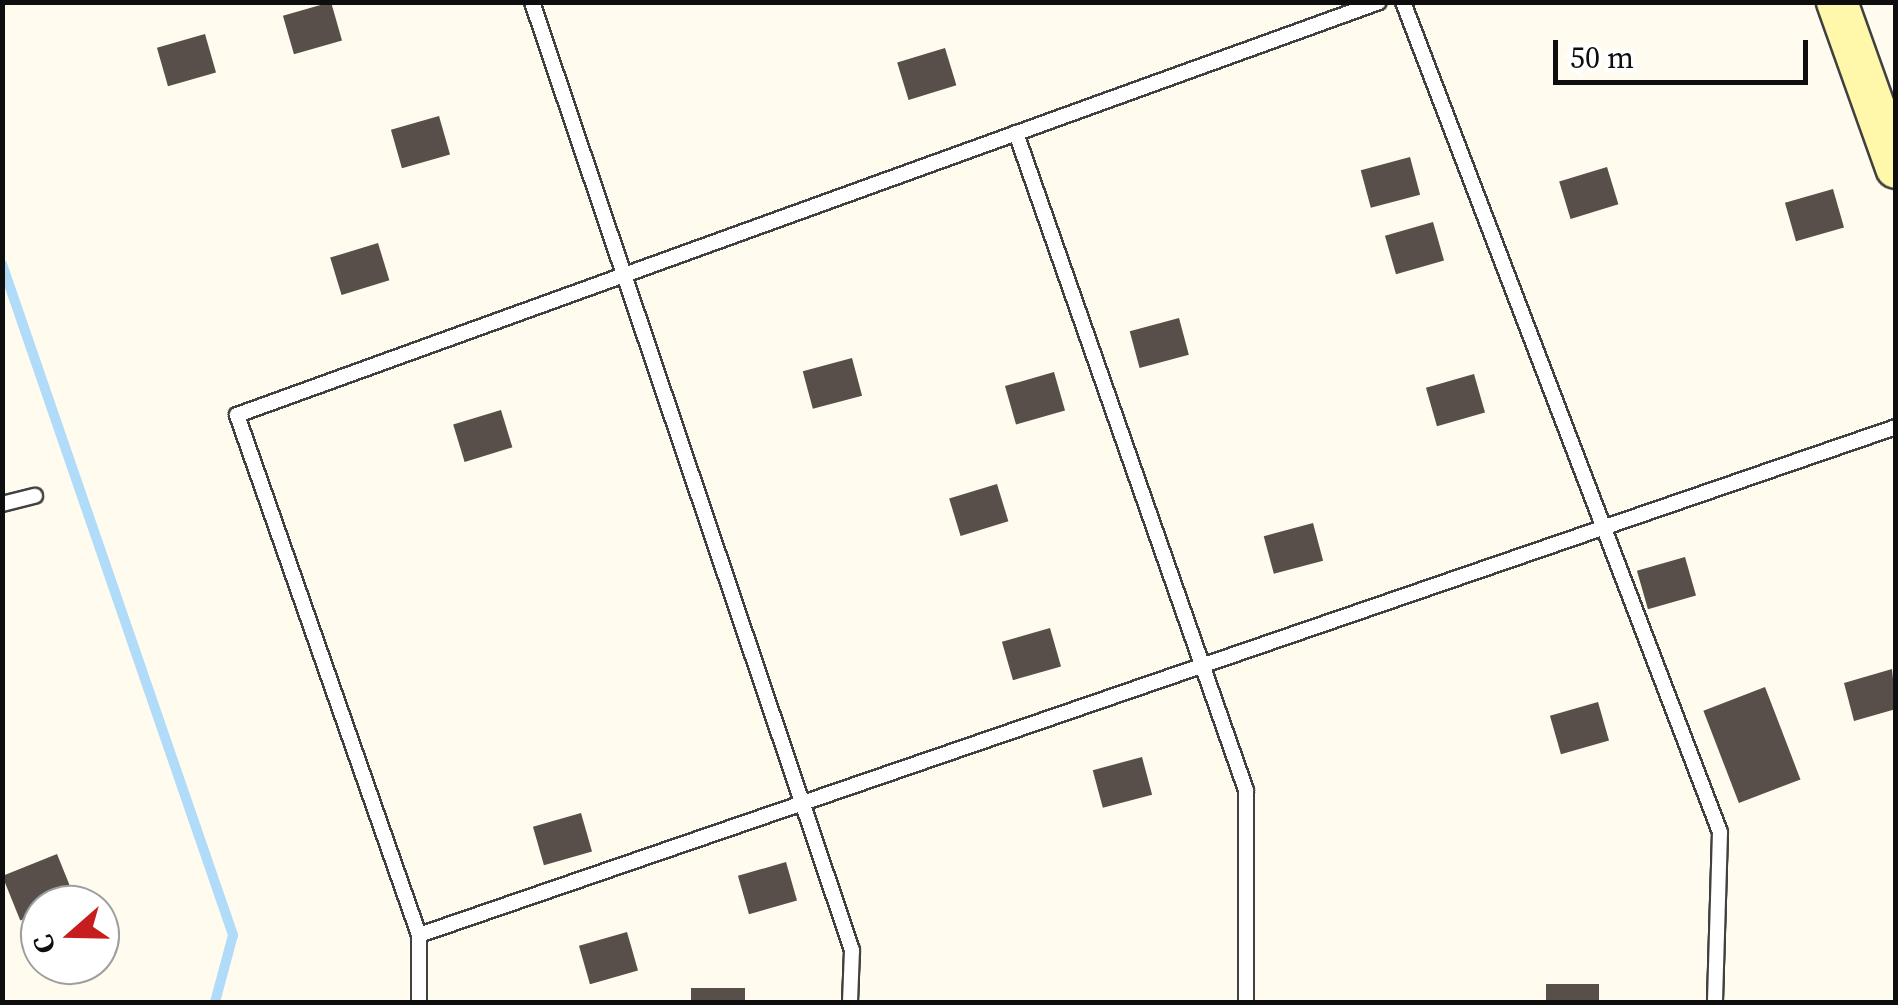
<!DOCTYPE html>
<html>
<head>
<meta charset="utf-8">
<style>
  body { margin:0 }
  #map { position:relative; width:1898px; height:1005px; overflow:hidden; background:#fffcef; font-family:"Source Serif 4",serif }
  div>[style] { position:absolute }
  .stream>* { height:10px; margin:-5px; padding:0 5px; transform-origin:5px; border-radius:5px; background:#b0dcfa }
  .building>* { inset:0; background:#584f4a; transform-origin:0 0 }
  .roads { filter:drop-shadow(2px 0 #414141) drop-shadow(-2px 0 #414141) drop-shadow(0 2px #414141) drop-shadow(0 -2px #414141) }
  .lane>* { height:14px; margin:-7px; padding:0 7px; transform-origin:7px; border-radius:7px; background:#fff }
  .secondary>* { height:40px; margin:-20px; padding:0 20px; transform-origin:20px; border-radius:20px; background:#fff8aa }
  span { translate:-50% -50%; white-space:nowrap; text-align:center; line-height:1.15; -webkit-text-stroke:10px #fff; paint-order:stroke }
  .frame { position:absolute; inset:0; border:5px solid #0e0e0e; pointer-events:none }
  .north { position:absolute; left:20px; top:885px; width:100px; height:100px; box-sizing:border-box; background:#fff; border:2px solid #9f9f9f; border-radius:50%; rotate:250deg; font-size:28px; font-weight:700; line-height:40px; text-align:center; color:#0e0e0e }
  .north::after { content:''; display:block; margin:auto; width:35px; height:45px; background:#c71d1f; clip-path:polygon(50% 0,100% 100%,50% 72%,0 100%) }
  .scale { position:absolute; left:1553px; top:40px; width:255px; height:45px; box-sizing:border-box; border:5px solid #0e0e0e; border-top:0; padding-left:12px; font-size:30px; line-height:35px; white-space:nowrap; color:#0e0e0e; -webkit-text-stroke:8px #fff; paint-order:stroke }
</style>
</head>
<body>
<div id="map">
  <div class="stream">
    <i style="left:2px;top:264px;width:710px;rotate:71deg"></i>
    <i style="left:233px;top:935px;width:69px;rotate:105deg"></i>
  </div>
  <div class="building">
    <i style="left:331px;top:2px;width:40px;height:50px;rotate:74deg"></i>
    <i style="left:205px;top:34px;width:40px;height:50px;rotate:74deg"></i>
    <i style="left:945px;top:48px;width:39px;height:50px;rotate:73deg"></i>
    <i style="left:439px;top:116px;width:40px;height:50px;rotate:74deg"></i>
    <i style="left:1410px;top:157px;width:39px;height:51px;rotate:75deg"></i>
    <i style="left:1607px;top:167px;width:39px;height:50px;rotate:73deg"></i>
    <i style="left:1833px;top:189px;width:40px;height:50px;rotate:74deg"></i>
    <i style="left:1433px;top:222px;width:40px;height:50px;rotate:74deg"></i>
    <i style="left:378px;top:243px;width:39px;height:50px;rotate:73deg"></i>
    <i style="left:1179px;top:318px;width:38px;height:51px;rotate:75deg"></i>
    <i style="left:852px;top:358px;width:39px;height:51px;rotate:75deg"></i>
    <i style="left:1054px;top:372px;width:40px;height:51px;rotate:74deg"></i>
    <i style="left:1474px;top:374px;width:40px;height:50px;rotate:74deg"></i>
    <i style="left:501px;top:410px;width:39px;height:50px;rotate:73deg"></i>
    <i style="left:997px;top:484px;width:39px;height:50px;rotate:73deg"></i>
    <i style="left:1313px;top:523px;width:39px;height:51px;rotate:75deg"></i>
    <i style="left:1685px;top:557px;width:40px;height:50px;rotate:74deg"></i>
    <i style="left:1050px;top:628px;width:40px;height:50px;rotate:74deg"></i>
    <i style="clip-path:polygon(1892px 669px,1896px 709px,1854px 721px,1844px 683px)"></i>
    <i style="left:1765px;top:687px;width:99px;height:66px;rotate:69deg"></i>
    <i style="left:1598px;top:702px;width:40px;height:50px;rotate:74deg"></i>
    <i style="left:1142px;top:757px;width:39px;height:51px;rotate:75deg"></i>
    <i style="left:581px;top:813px;width:40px;height:50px;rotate:74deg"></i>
    <i style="left:57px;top:854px;width:48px;height:59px;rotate:68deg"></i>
    <i style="left:786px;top:862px;width:40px;height:50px;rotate:74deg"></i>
    <i style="left:627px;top:932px;width:40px;height:50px;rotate:74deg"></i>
    <i style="left:1599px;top:984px;width:18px;height:53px;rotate:90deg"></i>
    <i style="left:745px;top:988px;width:14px;height:54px;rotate:90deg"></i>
  </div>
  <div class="roads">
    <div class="lane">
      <i style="left:532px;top:2px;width:1001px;rotate:71.35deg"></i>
      <i style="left:852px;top:950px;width:52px;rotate:92.2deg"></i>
      <i style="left:1403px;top:2px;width:888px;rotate:69.1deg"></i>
      <i style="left:1720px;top:832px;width:170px;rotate:91.7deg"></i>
      <i style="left:1016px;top:133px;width:696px;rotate:70.71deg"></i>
      <i style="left:1246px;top:790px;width:212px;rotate:90deg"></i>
      <i style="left:2px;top:504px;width:34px;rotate:-14deg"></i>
      <i style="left:419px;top:935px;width:1562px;rotate:-18.98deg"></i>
      <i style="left:419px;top:1002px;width:67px;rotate:-90deg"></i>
      <i style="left:419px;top:935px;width:551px;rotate:-109.29deg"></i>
      <i style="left:237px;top:415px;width:1214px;rotate:-19.88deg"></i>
    </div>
    <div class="secondary">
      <i style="left:1837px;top:2px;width:176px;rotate:70.4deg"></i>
    </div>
  </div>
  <div class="frame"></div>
  <div class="north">С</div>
  <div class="scale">50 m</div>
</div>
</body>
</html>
